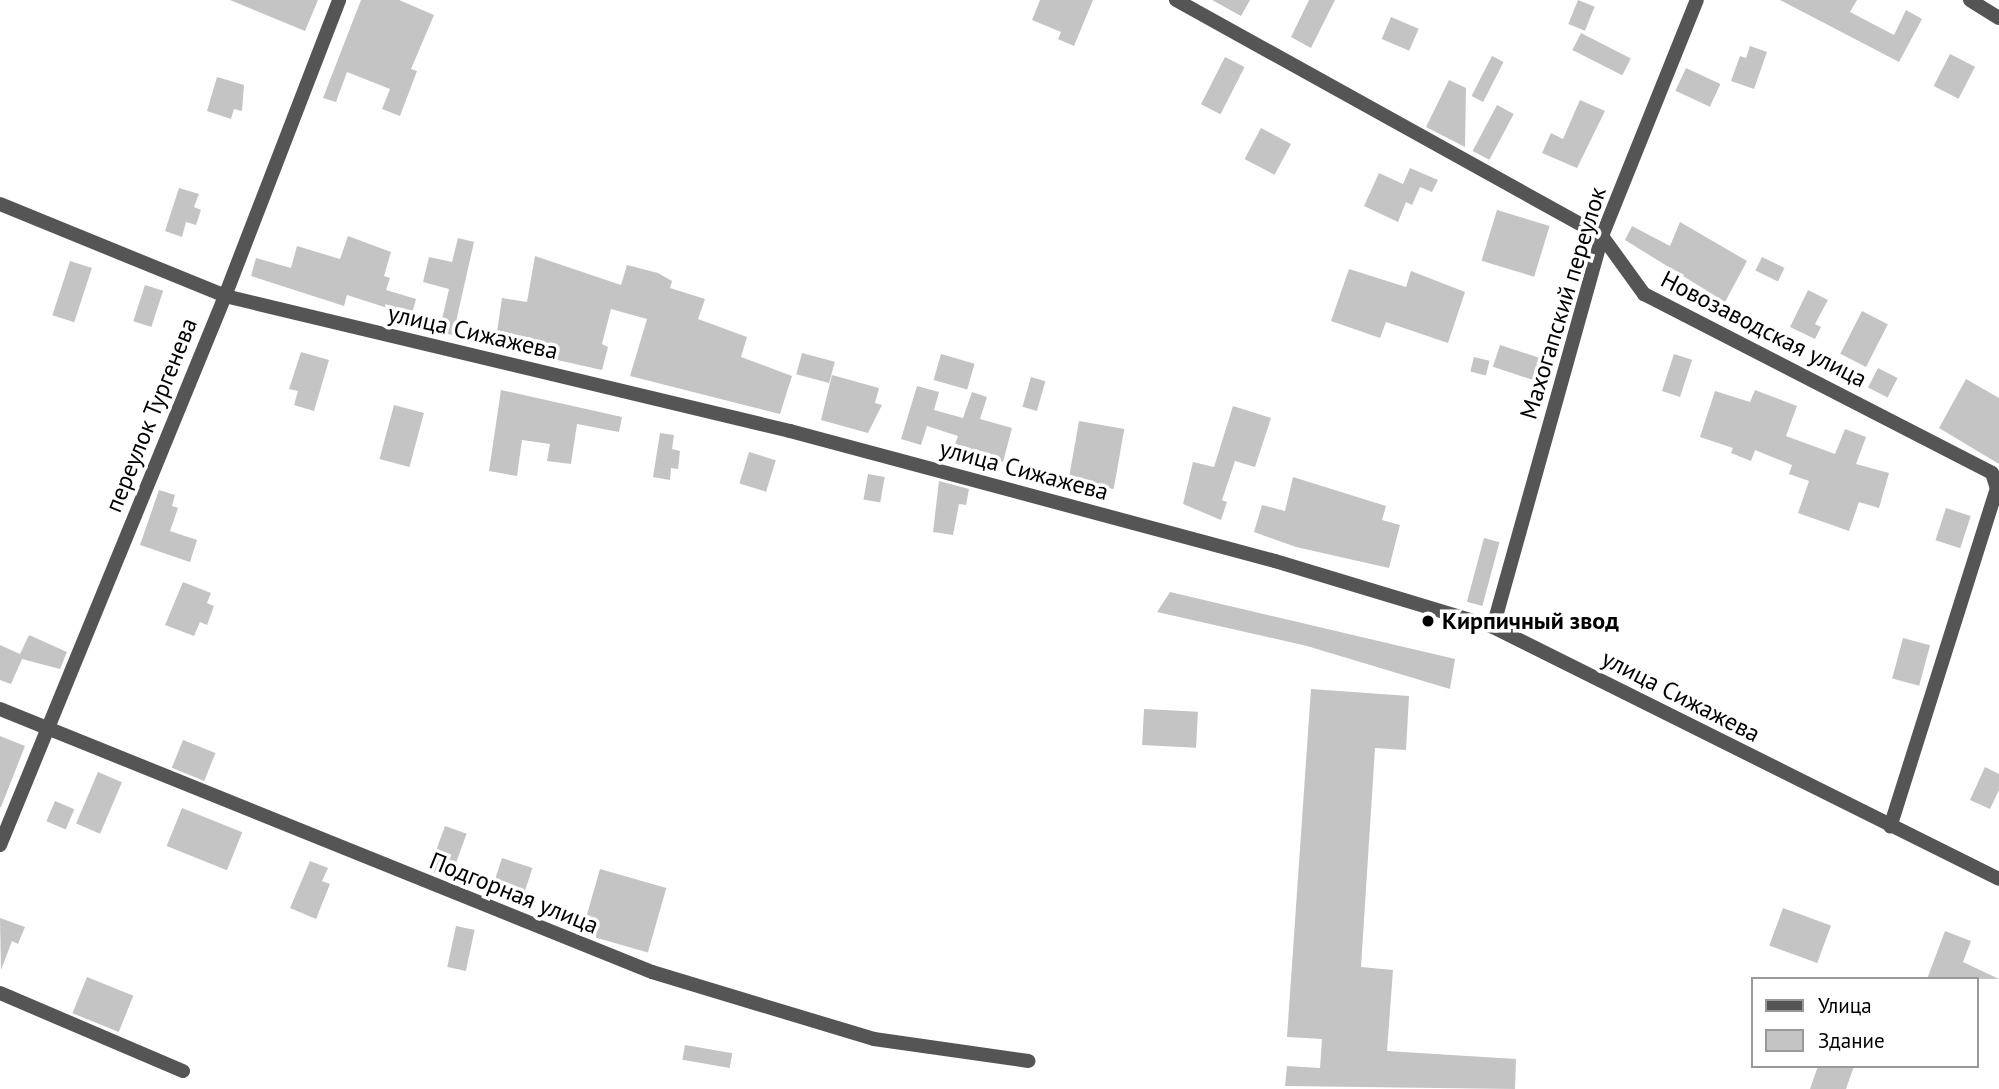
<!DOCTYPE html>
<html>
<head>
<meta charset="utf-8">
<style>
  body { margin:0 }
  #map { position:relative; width:1999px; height:1089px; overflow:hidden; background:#fff; font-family:"PT Sans",sans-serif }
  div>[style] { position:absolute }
  .building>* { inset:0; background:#c4c4c4; transform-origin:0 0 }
  .minor>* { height:14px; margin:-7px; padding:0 7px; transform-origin:7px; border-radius:7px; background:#555 }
  .dots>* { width:19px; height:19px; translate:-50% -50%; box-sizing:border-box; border:4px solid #fff; border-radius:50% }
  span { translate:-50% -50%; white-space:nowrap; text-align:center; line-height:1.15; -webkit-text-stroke:7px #fff; paint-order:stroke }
  .street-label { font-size:24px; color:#000 }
  .poi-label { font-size:24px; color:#000; font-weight:700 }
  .left { translate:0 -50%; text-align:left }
  .legend { position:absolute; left:1751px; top:977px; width:228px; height:91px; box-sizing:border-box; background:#fff; border:2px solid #999; margin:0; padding:9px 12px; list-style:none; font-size:21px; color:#000 }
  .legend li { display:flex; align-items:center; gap:14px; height:35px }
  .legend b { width:35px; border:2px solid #999 }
</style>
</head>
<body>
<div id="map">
  <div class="building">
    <i style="clip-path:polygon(230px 0,318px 0,305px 31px)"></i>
    <i style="clip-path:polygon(361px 0,399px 0,434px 15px,411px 69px,417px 71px,400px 116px,382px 109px,390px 89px,347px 72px,336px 102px,323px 98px)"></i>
    <i style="clip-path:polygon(1040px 0,1093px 0,1074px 46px,1058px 39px,1061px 32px,1032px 20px)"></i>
    <i style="clip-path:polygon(1212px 0,1250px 0,1241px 16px)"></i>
    <i style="clip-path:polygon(1309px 0,1335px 0,1311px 48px,1291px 37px)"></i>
    <i style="left:1578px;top:0;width:18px;height:26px;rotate:22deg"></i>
    <i style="clip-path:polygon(1780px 0,1857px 0,1850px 12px,1894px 35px,1906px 10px,1922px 19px,1899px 62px)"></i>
    <i style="left:1391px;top:17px;width:30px;height:24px;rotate:23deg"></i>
    <i style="left:1581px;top:33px;width:56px;height:19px;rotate:27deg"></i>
    <i style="clip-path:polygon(1750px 46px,1767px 52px,1754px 89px,1731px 81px,1740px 56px,1746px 58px)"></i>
    <i style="left:1950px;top:54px;width:28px;height:36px;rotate:27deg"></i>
    <i style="left:1492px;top:56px;width:13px;height:45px;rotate:27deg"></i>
    <i style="left:1225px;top:57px;width:22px;height:53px;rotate:27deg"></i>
    <i style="left:1686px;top:68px;width:38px;height:25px;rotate:25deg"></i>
    <i style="clip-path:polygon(217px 77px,244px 85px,242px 111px,234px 109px,231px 119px,207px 111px)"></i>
    <i style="clip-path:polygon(1449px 80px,1466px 88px,1465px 147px,1426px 127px)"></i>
    <i style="clip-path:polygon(1580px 100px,1605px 111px,1577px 168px,1542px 153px,1551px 133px,1563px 139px)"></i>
    <i style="left:1497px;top:105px;width:19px;height:52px;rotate:28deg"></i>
    <i style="left:1261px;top:128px;width:34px;height:35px;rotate:28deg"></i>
    <i style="clip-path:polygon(1410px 168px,1438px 180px,1432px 192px,1420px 187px,1412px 205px,1406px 202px,1398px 222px,1364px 206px,1379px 173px,1403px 184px)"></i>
    <i style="clip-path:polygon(179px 188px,199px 194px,194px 207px,201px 210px,196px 225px,186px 222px,182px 237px,165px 231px)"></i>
    <i style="left:1497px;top:210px;width:55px;height:53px;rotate:17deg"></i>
    <i style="clip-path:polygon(1680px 222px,1747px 261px,1725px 302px,1625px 240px,1632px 226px,1670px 246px)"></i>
    <i style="clip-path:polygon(348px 236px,391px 252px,384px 276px,390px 278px,386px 290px,416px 299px,409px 325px,394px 321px,397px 311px,347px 295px,344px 306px,251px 276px,256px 258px,291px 268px,297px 246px,340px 259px)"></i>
    <i style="clip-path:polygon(458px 238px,474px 242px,453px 335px,439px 332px,449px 289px,423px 282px,429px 257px,452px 262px)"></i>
    <i style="clip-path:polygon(535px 256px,621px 285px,627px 265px,658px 273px,672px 281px,670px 288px,705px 299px,698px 319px,747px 337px,741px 357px,792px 376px,780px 414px,630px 376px,647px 319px,611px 309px,602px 344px,608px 347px,602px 370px,517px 351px,519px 342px,496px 339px,502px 298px,527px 302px)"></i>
    <i style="left:1762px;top:257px;width:25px;height:15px;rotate:26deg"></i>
    <i style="left:70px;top:261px;width:23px;height:57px;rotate:18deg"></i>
    <i style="clip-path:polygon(1349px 269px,1406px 287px,1411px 271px,1465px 292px,1448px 343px,1386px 322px,1380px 338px,1331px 321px)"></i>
    <i style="left:145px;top:285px;width:19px;height:38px;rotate:18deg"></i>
    <i style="clip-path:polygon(1808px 290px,1828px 300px,1815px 324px,1821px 327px,1815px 339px,1790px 327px)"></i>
    <i style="left:1862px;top:311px;width:29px;height:48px;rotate:27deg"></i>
    <i style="left:1500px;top:345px;width:46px;height:23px;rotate:18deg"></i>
    <i style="clip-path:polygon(301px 352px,329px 360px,314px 411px,294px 405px,298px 391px,289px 389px)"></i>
    <i style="left:802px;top:353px;width:34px;height:22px;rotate:15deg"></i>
    <i style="left:941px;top:354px;width:35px;height:27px;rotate:16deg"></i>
    <i style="left:1674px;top:354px;width:19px;height:39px;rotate:18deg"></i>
    <i style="left:1474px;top:357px;width:16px;height:15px;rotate:14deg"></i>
    <i style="left:1878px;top:368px;width:22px;height:22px;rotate:27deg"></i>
    <i style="clip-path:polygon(832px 375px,879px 388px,875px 403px,882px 405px,868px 433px,821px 420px)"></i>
    <i style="left:1031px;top:377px;width:15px;height:31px;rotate:16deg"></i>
    <i style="clip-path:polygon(1966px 379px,1999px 398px,1999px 464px,1939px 428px)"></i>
    <i style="clip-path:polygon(917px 386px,939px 392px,934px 410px,963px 418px,972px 392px,987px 397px,980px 419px,1012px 428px,1003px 462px,970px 452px,968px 458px,952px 453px,958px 436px,927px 426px,921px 445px,901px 439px)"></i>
    <i style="clip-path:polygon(501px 390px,622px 417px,619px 432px,577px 424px,571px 464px,547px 461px,550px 444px,522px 440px,517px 476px,489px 471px)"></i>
    <i style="clip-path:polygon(1755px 390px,1797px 406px,1786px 436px,1835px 454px,1845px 429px,1866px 437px,1856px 464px,1889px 473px,1879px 508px,1859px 502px,1849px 531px,1798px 513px,1809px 481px,1789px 474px,1792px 465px,1755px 450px,1751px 461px,1731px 453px,1733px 448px,1700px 437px,1715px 391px,1750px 402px)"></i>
    <i style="left:394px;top:405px;width:31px;height:56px;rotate:15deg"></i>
    <i style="clip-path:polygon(1233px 406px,1271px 418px,1255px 467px,1235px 461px,1222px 500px,1227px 502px,1221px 520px,1183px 504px,1193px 462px,1214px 467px)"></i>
    <i style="left:1079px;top:421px;width:46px;height:61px;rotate:10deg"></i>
    <i style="clip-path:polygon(660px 433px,674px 435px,672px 449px,680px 451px,678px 469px,671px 468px,670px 480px,653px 477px)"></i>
    <i style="left:749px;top:452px;width:28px;height:33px;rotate:17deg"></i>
    <i style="left:868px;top:474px;width:17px;height:26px;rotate:10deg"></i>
    <i style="clip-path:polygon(1293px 477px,1386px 506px,1382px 520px,1400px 525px,1389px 568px,1296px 547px,1254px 532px,1262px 505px,1285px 511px)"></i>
    <i style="clip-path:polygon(939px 481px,969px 489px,966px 505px,959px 504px,953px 535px,933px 532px)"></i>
    <i style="clip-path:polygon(159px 490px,175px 495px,172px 506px,178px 508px,170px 531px,197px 540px,190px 562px,140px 545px)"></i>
    <i style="left:1946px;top:508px;width:26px;height:34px;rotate:18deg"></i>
    <i style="left:1484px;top:538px;width:16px;height:66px;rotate:15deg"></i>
    <i style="clip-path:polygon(183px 582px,211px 593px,207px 603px,214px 606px,207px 625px,200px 622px,194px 636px,165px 625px)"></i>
    <i style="clip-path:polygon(1170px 592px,1455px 659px,1450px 689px,1307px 646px,1157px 612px)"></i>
    <i style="clip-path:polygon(29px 635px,67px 652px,60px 669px,22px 659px,11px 684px,0 680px,0 645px,20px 654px)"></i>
    <i style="left:1903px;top:638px;width:28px;height:42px;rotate:15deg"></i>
    <i style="clip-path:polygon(1311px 689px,1409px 696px,1406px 750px,1375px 748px,1361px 967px,1393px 970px,1387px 1051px,1516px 1059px,1515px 1089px,1285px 1086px,1287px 1066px,1320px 1068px,1322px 1039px,1287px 1037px)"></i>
    <i style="left:1144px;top:709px;width:54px;height:36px;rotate:3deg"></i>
    <i style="clip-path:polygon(0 736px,25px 746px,1px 807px,0 807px)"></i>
    <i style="left:183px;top:740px;width:35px;height:30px;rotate:22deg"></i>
    <i style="clip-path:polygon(1985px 767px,1999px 774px,1999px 790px,1990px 809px,1970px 800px)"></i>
    <i style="left:98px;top:772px;width:26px;height:56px;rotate:23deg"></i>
    <i style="left:55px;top:801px;width:21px;height:22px;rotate:23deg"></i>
    <i style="left:182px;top:808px;width:65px;height:41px;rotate:22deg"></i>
    <i style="left:445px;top:826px;width:23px;height:48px;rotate:20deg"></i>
    <i style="left:502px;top:858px;width:32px;height:24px;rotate:18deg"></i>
    <i style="clip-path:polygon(310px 861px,328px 868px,322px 881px,330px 884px,316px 919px,290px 908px)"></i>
    <i style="left:600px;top:869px;width:69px;height:67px;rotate:16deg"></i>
    <i style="left:1783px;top:908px;width:51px;height:40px;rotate:20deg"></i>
    <i style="clip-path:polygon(0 918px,25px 927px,18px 944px,12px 941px,1px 970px)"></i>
    <i style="left:456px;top:926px;width:19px;height:42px;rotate:12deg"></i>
    <i style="clip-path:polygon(1945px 931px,1971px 941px,1963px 962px,1999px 979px,1927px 979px)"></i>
    <i style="left:87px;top:977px;width:50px;height:39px;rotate:22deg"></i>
    <i style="left:685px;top:1045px;width:48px;height:15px;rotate:10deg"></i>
    <i style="clip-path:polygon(1818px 1066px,1854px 1066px,1846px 1089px,1810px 1089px)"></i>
  </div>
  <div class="minor">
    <i style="left:1176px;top:0;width:487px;rotate:29deg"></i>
    <i style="left:1602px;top:236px;width:72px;rotate:54.1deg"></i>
    <i style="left:1644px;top:294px;width:391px;rotate:27.2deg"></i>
    <i style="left:1992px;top:473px;width:16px;rotate:72deg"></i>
    <i style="left:1997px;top:488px;width:355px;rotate:107.5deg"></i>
    <i style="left:1970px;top:0;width:34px;rotate:32deg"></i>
    <i style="left:0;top:204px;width:243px;rotate:22.2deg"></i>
    <i style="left:225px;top:296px;width:581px;rotate:13.44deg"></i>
    <i style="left:790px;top:431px;width:502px;rotate:15deg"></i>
    <i style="left:1275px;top:561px;width:228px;rotate:16.8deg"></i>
    <i style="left:1493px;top:627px;width:565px;rotate:26.47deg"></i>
    <i style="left:1493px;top:627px;width:406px;rotate:-74.4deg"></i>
    <i style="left:1602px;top:236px;width:254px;rotate:-68.1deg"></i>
    <i style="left:0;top:709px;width:703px;rotate:21.97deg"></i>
    <i style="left:652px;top:972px;width:232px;rotate:16.8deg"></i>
    <i style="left:874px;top:1039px;width:156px;rotate:8.1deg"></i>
    <i style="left:0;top:845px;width:593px;rotate:-67.71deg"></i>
    <i style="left:225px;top:296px;width:317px;rotate:-68.9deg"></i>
    <i style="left:0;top:993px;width:199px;rotate:23.1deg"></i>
  </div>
  <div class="dots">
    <i style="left:1428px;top:621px;background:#000"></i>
  </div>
  <div class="street-label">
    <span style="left:1563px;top:303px;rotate:-73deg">Махогапский переулок</span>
    <span style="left:1764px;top:329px;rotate:27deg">Новозаводская улица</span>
    <span style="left:473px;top:332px;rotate:13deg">улица Сижажева</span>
    <span style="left:151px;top:415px;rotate:-68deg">переулок Тургенева</span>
    <span style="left:1024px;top:470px;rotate:15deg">улица Сижажева</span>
    <span style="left:1681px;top:696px;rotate:27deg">улица Сижажева</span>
    <span style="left:514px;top:893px;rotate:22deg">Подгорная улица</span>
  </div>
  <div class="poi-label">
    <span class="left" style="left:1442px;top:621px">Кирпичный звод</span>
  </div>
  <ul class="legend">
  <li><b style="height:9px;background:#555"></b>Улица</li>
  <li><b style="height:19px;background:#c4c4c4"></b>Здание</li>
  </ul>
</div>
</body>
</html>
